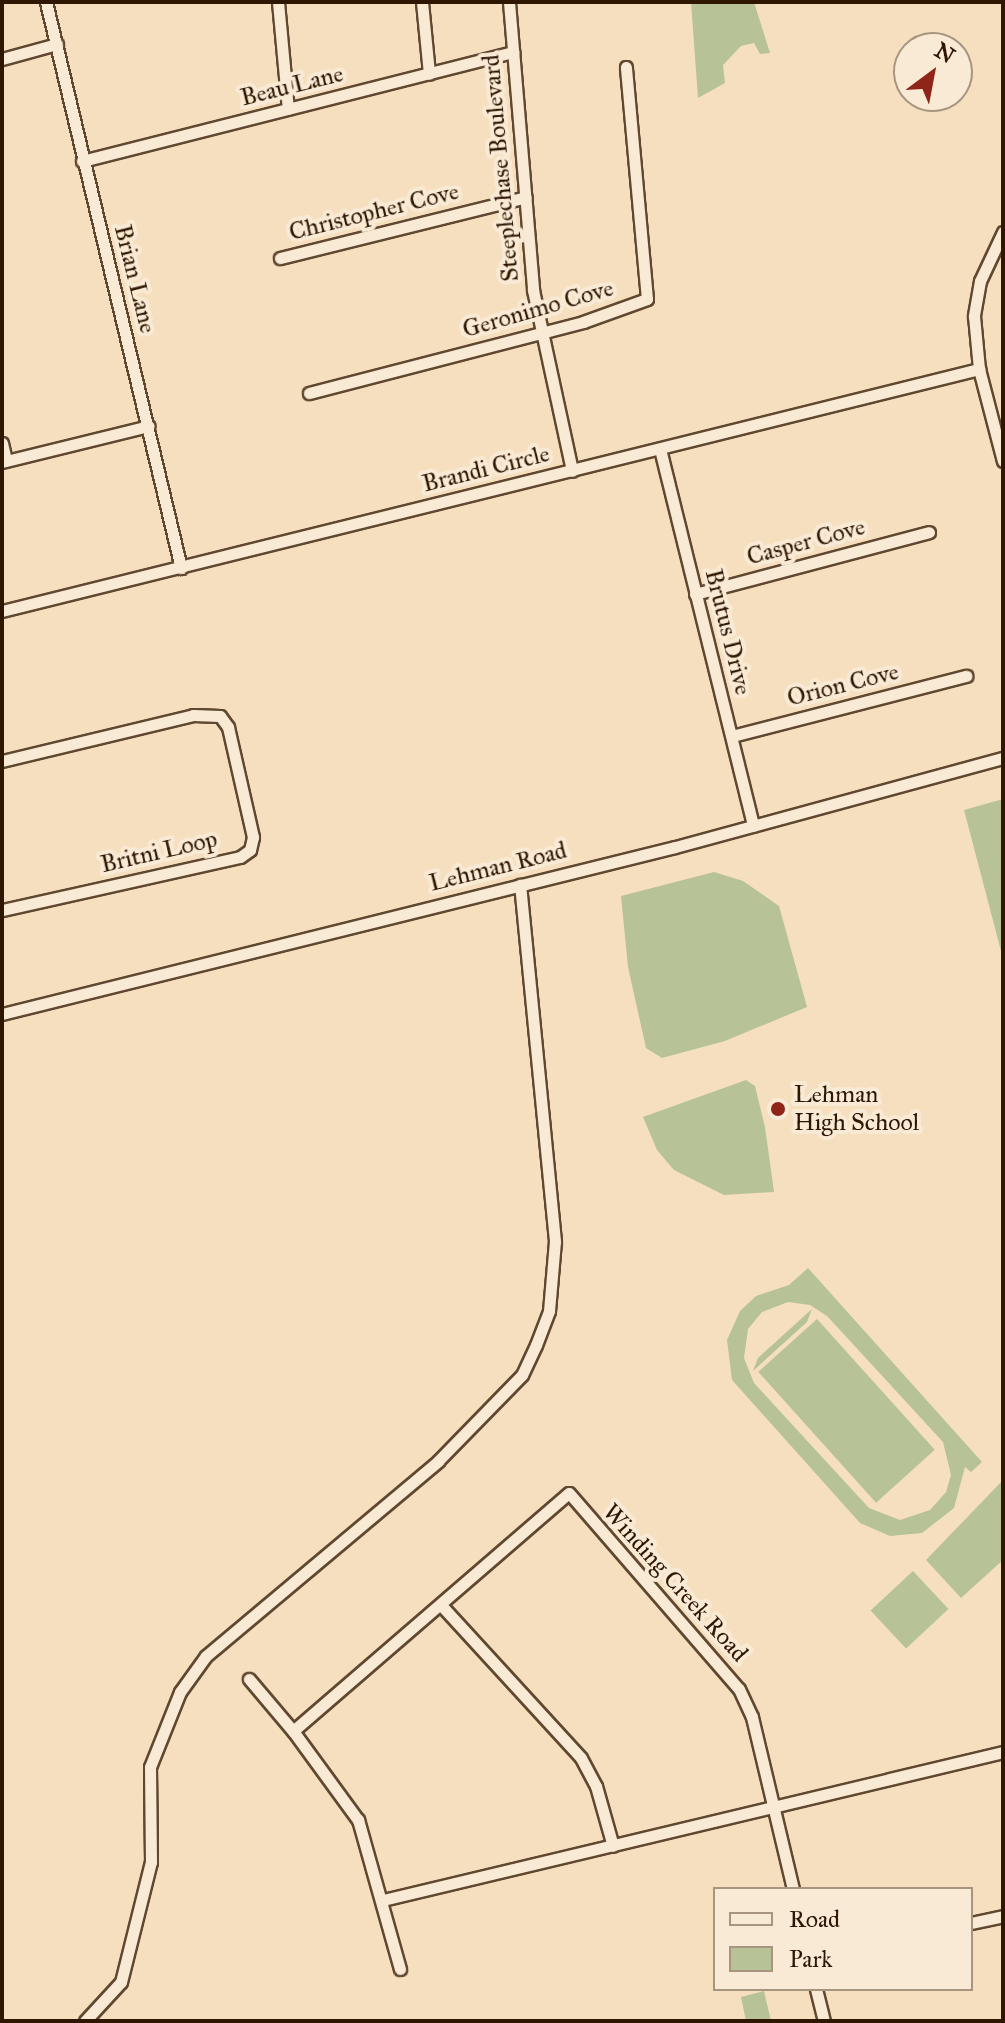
<!DOCTYPE html>
<html>
<head>
<meta charset="utf-8">
<style>
  body { margin:0 }
  #map { position:relative; width:1005px; height:2023px; overflow:hidden; background:#f6dfbf; font-family:"IM FELL Great Primer",serif }
  div>[style] { position:absolute }
  .green>* { inset:0; background:#b7c396; transform-origin:0 0 }
  .roads { filter:drop-shadow(2px 0 #604830) drop-shadow(-2px 0 #604830) drop-shadow(0 2px #604830) drop-shadow(0 -2px #604830) }
  .minor>* { height:11px; margin:-5.5px; padding:0 5.5px; transform-origin:5.5px; border-radius:5.5px; background:#f9ead5 }
  .dots>* { width:22px; height:22px; translate:-50% -50%; box-sizing:border-box; border:4px solid #f9ead5; border-radius:50% }
  span { translate:-50% -50%; white-space:nowrap; text-align:center; line-height:1.15; -webkit-text-stroke:8px #f9ead5; paint-order:stroke }
  .street-label { font-size:24px; color:#2e1600 }
  .poi-label { font-size:24px; color:#2e1600 }
  .left { translate:0 -50%; text-align:left }
  .frame { position:absolute; inset:0; border:4px solid #2e1600; pointer-events:none }
  .legend { position:absolute; left:713px; top:1887px; width:260px; height:104px; box-sizing:border-box; background:#f9ead5; border:2px solid #a89580; margin:0; padding:10px 14px; list-style:none; font-size:24px; color:#2e1600 }
  .legend li { display:flex; align-items:center; gap:16px; height:40px }
  .legend b { width:40px; border:2px solid #a89580 }
  .north { position:absolute; left:893px; top:32px; width:80px; height:80px; box-sizing:border-box; background:#f9ead5; border:2px solid #a89580; border-radius:50%; rotate:32deg; font-size:22px; font-weight:700; line-height:32px; text-align:center; color:#2e1600 }
  .north::after { content:''; display:block; margin:auto; width:28px; height:36px; background:#8f2418; clip-path:polygon(50% 0,100% 100%,50% 72%,0 100%) }
</style>
</head>
<body>
<div id="map">
  <div class="green">
    <i style="clip-path:polygon(691px 2px,754px 2px,770px 53px,760px 54px,754px 43px,741px 46px,723px 65px,725px 83px,698px 98px)"></i>
    <i style="clip-path:polygon(1003px 799px,1003px 951px,1001px 951px,964px 810px)"></i>
    <i style="clip-path:polygon(714px 872px,743px 881px,779px 906px,807px 1007px,725px 1041px,662px 1058px,646px 1048px,628px 967px,621px 896px)"></i>
    <i style="clip-path:polygon(746px 1080px,755px 1086px,765px 1127px,774px 1192px,724px 1195px,674px 1170px,657px 1150px,643px 1117px)"></i>
    <i style="clip-path:polygon(evenodd,808px 1268px,982px 1462px,971px 1472px,965px 1467px,954px 1508px,922px 1533px,890px 1536px,860px 1523px,732px 1380px,727px 1340px,740px 1311px,756px 1296px,789px 1285px,808px 1268px,788px 1302px,810px 1305px,827px 1316px,943px 1442px,951px 1475px,946px 1492px,930px 1510px,900px 1520px,869px 1508px,754px 1383px,744px 1358px,748px 1329px,762px 1312px,788px 1302px)"></i>
    <i style="clip-path:polygon(812px 1309px,807px 1322px,753px 1371px,758px 1358px)"></i>
    <i style="left:817px;top:1319px;width:176px;height:79px;rotate:48deg"></i>
    <i style="clip-path:polygon(1003px 1480px,1003px 1560px,961px 1598px,926px 1560px)"></i>
    <i style="left:913px;top:1571px;width:52px;height:58px;rotate:47deg"></i>
    <i style="clip-path:polygon(764px 1991px,771px 2021px,746px 2021px,741px 1997px)"></i>
  </div>
  <div class="roads">
    <div class="minor">
      <i style="left:46px;top:2px;width:582px;rotate:76.58deg"></i>
      <i style="left:278px;top:2px;width:107px;rotate:84.7deg"></i>
      <i style="left:422px;top:2px;width:72px;rotate:84.4deg"></i>
      <i style="left:509px;top:2px;width:289px;rotate:85.2deg"></i>
      <i style="left:533px;top:290px;width:185px;rotate:77.8deg"></i>
      <i style="left:2px;top:59px;width:57px;rotate:-15.3deg"></i>
      <i style="left:82px;top:161px;width:445px;rotate:-14.2deg"></i>
      <i style="left:1003px;top:232px;width:54px;rotate:115.1deg"></i>
      <i style="left:980px;top:281px;width:36px;rotate:100deg"></i>
      <i style="left:974px;top:316px;width:53px;rotate:84.6deg"></i>
      <i style="left:979px;top:369px;width:95px;rotate:75.4deg"></i>
      <i style="left:280px;top:258px;width:253px;rotate:-13.9deg"></i>
      <i style="left:309px;top:393px;width:283px;rotate:-14.5deg"></i>
      <i style="left:583px;top:322px;width:68px;rotate:-19.8deg"></i>
      <i style="left:647px;top:299px;width:233px;rotate:-95.2deg"></i>
      <i style="left:2px;top:443px;width:18px;rotate:77deg"></i>
      <i style="left:660px;top:449px;width:388px;rotate:76.1deg"></i>
      <i style="left:2px;top:462px;width:151px;rotate:-13.8deg"></i>
      <i style="left:695px;top:594px;width:242px;rotate:-14.8deg"></i>
      <i style="left:2px;top:611px;width:1007px;rotate:-13.91deg"></i>
      <i style="left:732px;top:736px;width:242px;rotate:-14.4deg"></i>
      <i style="left:2px;top:761px;width:196px;rotate:-13.5deg"></i>
      <i style="left:193px;top:715px;width:27px;rotate:2deg"></i>
      <i style="left:220px;top:716px;width:14px;rotate:54deg"></i>
      <i style="left:228px;top:727px;width:113px;rotate:77.2deg"></i>
      <i style="left:253px;top:837px;width:13px;rotate:103deg"></i>
      <i style="left:250px;top:850px;width:12px;rotate:145deg"></i>
      <i style="left:240px;top:857px;width:244px;rotate:167.4deg"></i>
      <i style="left:2px;top:1014px;width:693px;rotate:-13.94deg"></i>
      <i style="left:675px;top:847px;width:340px;rotate:-15.2deg"></i>
      <i style="left:441px;top:1605px;width:207px;rotate:47.5deg"></i>
      <i style="left:581px;top:1758px;width:32px;rotate:62deg"></i>
      <i style="left:596px;top:1786px;width:62px;rotate:74.2deg"></i>
      <i style="left:249px;top:1679px;width:68px;rotate:49.8deg"></i>
      <i style="left:383px;top:1900px;width:637px;rotate:-13.43deg"></i>
      <i style="left:971px;top:1923px;width:33px;rotate:-12deg"></i>
      <i style="left:400px;top:1969px;width:155px;rotate:-105.7deg"></i>
      <i style="left:358px;top:1820px;width:110px;rotate:-126.1deg"></i>
      <i style="left:293px;top:1731px;width:364px;rotate:-40.8deg"></i>
      <i style="left:569px;top:1493px;width:259px;rotate:49.1deg"></i>
      <i style="left:739px;top:1689px;width:31px;rotate:65deg"></i>
      <i style="left:752px;top:1717px;width:177px;rotate:76.6deg"></i>
      <i style="left:816px;top:1989px;width:33px;rotate:76deg"></i>
      <i style="left:85px;top:2021px;width:53px;rotate:-47.3deg"></i>
      <i style="left:121px;top:1982px;width:124px;rotate:-76deg"></i>
      <i style="left:151px;top:1862px;width:95px;rotate:-90.6deg"></i>
      <i style="left:150px;top:1767px;width:81px;rotate:-68.2deg"></i>
      <i style="left:180px;top:1692px;width:44px;rotate:-54.2deg"></i>
      <i style="left:206px;top:1656px;width:303px;rotate:-40deg"></i>
      <i style="left:438px;top:1461px;width:120px;rotate:-45.7deg"></i>
      <i style="left:522px;top:1375px;width:33px;rotate:-65deg"></i>
      <i style="left:536px;top:1345px;width:36px;rotate:-69deg"></i>
      <i style="left:549px;top:1311px;width:70px;rotate:-85.1deg"></i>
      <i style="left:555px;top:1241px;width:358px;rotate:-95.6deg"></i>
    </div>
  </div>
  <div class="dots">
    <i style="left:778px;top:1109px;background:#8f2418"></i>
  </div>
  <div class="street-label">
    <span style="left:292px;top:86px;rotate:-14deg">Beau Lane</span>
    <span style="left:501px;top:168px;rotate:-95deg">Steeplechase Boulevard</span>
    <span style="left:374px;top:212px;rotate:-14deg">Christopher Cove</span>
    <span style="left:135px;top:279px;rotate:76deg">Brian Lane</span>
    <span style="left:538px;top:309px;rotate:-16deg">Geronimo Cove</span>
    <span style="left:486px;top:469px;rotate:-14deg">Brandi Circle</span>
    <span style="left:806px;top:542px;rotate:-15deg">Casper Cove</span>
    <span style="left:728px;top:632px;rotate:76deg">Brutus Drive</span>
    <span style="left:843px;top:685px;rotate:-14deg">Orion Cove</span>
    <span style="left:159px;top:852px;rotate:-13deg">Britni Loop</span>
    <span style="left:498px;top:867px;rotate:-14deg">Lehman Road</span>
    <span style="left:675px;top:1583px;rotate:48deg">Winding Creek Road</span>
  </div>
  <div class="poi-label">
    <span class="left" style="left:794px;top:1109px">Lehman<br>High School</span>
  </div>
  <div class="frame"></div>
  <ul class="legend">
  <li><b style="height:10px;background:#f9ead5"></b>Road</li>
  <li><b style="height:22px;background:#b7c396"></b>Park</li>
  </ul>
  <div class="north">N</div>
</div>
</body>
</html>
